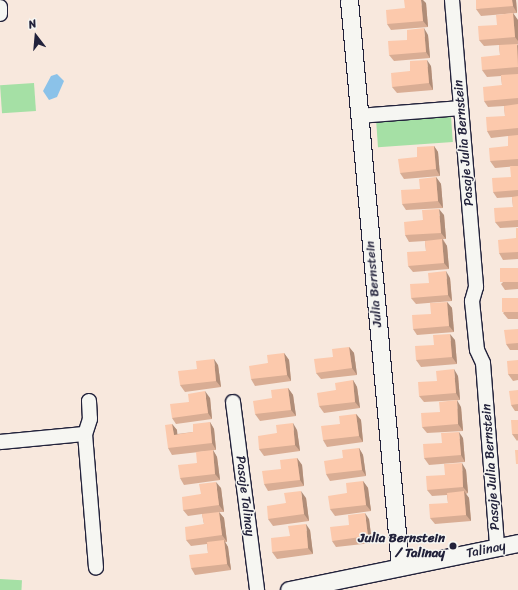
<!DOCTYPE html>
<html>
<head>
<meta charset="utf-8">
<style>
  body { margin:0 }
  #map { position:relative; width:518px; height:590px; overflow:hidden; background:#f8e8dd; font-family:Sriracha,sans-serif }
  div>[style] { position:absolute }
  .green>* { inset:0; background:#a5e0a5; transform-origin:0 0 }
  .water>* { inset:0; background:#8bc2e9 }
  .roads { filter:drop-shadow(1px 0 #22223b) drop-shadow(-1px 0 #22223b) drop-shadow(0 1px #22223b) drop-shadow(0 -1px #22223b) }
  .minor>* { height:14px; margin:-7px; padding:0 7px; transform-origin:7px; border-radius:7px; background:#f6f6f2 }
  .tertiary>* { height:17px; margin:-8.5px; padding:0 8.5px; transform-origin:8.5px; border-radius:8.5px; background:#f6f6f2 }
  .wall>* { inset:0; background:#d9ad94 }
  .shaded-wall>* { inset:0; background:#b08d78 }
  .building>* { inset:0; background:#fcc9ac; transform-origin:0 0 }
  .dots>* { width:11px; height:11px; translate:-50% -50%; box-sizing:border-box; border:2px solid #f6f6f2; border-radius:50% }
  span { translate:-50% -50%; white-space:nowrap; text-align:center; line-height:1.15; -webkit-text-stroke:3px #f6f6f2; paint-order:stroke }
  .street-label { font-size:13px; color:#22223b }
  .poi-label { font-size:13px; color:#22223b; font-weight:700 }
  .right { translate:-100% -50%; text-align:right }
  .north { position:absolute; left:16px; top:16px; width:40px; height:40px; -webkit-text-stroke:3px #f6f6f2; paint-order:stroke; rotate:344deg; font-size:11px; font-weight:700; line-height:16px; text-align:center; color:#22223b }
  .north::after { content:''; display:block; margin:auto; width:14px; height:18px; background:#22223b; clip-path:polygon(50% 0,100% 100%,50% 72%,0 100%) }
</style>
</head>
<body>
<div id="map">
  <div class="green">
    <i style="left:34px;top:83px;width:28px;height:34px;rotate:86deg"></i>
    <i style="left:451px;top:116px;width:26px;height:75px;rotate:86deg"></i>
    <i style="left:0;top:579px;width:22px;height:11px;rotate:3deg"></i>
  </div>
  <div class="water">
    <i style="clip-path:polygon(57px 74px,64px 81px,57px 97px,49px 100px,43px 91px,51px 76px)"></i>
  </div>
  <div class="roads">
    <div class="minor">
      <i style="left:452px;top:0;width:288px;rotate:85.2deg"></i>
      <i style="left:476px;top:287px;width:15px;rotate:106deg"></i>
      <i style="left:472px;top:301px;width:49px;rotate:84.2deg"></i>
      <i style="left:477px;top:350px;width:14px;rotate:65deg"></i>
      <i style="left:483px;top:363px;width:185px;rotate:85.6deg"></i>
      <i style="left:0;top:7px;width:7px;rotate:90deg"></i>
      <i style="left:359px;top:116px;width:102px;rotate:-4.5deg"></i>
      <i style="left:89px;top:401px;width:18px;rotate:87deg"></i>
      <i style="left:90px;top:419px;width:16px;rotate:108deg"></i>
      <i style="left:85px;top:434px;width:134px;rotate:85.3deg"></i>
      <i style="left:233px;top:402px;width:190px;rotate:82.7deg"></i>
      <i style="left:0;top:442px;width:85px;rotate:-5.4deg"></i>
    </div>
    <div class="tertiary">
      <i style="left:349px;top:0;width:569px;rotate:84.86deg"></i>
      <i style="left:289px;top:590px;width:234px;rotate:-11.6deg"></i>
    </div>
  </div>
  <div class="wall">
    <i style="clip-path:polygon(516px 0,517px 13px,481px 16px,476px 9px)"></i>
    <i style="clip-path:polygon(426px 3px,428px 27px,391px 30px,387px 24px)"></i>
    <i style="clip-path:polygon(513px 13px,518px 21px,518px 44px,517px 44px,518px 46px,518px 166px,495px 168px,490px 161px,508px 146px,508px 136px,491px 138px,487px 131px,505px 116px,504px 106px,488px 107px,484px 101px,502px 85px,501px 76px,487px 77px,482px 70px,500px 55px,499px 45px,484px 46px,479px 40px,497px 25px)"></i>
    <i style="clip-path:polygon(428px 35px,430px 58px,394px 61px,389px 55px)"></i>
    <i style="clip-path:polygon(431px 66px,433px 90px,397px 93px,392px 87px,410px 71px)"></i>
    <i style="clip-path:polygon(434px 146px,438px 152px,440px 176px,404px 179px,400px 173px,417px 157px)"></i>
    <i style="clip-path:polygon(518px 166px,518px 227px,500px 228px,495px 222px,513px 207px,512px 197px,497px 198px,493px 192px,511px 177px)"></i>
    <i style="clip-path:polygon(436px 177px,441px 184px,443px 208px,406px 210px,402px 204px,420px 189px)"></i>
    <i style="clip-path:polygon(444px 215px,446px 239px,443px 239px,447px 246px,449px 269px,413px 272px,408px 266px,426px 251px,425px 241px,409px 242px,405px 235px,423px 220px)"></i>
    <i style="clip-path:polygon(518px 228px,518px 260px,518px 259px,503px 260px,499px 253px,516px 238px)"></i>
    <i style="clip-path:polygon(518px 268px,518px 289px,505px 290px,501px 284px)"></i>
    <i style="clip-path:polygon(450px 278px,452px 301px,416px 304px,411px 298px,429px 283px)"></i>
    <i style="clip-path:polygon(518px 298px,518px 319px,508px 319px,503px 313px)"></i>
    <i style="clip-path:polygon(447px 302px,452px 308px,454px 332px,417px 335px,413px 329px,431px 314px)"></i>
    <i style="clip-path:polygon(518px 329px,518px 350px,510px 350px,506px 344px)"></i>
    <i style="clip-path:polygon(455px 340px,457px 364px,421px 367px,416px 360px,434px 345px)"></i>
    <i style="clip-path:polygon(349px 347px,354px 353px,357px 375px,321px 379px,316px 373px,333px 357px)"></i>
    <i style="clip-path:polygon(284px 353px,289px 360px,291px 381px,255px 386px,251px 379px,268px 363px)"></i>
    <i style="clip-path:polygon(518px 360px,518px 380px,513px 381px,508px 374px)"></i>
    <i style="clip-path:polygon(218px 365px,221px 387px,185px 392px,180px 385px,197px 369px)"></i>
    <i style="clip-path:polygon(458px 376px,460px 400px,424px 402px,419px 396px)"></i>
    <i style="clip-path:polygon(353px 380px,357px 387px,360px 408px,324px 413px,319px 406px,336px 390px)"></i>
    <i style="clip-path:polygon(288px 388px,293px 395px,296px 416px,260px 421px,255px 414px)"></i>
    <i style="clip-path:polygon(518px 390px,518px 411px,515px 411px,511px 405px)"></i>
    <i style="clip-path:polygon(210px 398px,212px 419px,176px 424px,172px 418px,189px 402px)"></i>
    <i style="clip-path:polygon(461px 407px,463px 431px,427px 433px,422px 427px)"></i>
    <i style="clip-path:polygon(356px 414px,361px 420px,363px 442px,327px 447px,323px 440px,340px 424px)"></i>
    <i style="clip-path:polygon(518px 420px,518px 440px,517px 441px,512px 434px)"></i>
    <i style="clip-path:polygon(210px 422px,214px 429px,216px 450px,213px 450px,217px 457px,220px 480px,184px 485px,180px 478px,197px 463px,208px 451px,172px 455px,168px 448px,172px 424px,177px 430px,177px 434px,193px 432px)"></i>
    <i style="clip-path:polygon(297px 430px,300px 451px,264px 456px,259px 449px,277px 433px)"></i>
    <i style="clip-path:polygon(463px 438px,465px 462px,429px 465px,424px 458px,442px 443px)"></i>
    <i style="clip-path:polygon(359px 448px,363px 455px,366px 476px,330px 481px,326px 474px,343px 458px)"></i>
    <i style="clip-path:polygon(297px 458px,302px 465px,304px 486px,268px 491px,264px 484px,281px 469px)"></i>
    <i style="clip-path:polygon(466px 470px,468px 493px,466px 494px,469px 498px,471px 521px,435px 524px,430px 518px,448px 503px,447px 495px,432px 496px,427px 490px,445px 475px)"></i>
    <i style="clip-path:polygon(363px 481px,368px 488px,371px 511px,335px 516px,330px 509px,347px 493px)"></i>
    <i style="clip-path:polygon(221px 488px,224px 512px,219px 512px,224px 518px,227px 542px,225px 542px,228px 547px,231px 570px,195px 575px,191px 568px,208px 553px,207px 544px,191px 546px,186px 540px,204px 524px,202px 514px,188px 516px,183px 510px,201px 494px)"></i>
    <i style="clip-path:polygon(306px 498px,309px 521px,273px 526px,268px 519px,286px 503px)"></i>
    <i style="clip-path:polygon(369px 519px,372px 543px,336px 547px,332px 541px)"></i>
    <i style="clip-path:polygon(310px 530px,313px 554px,277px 559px,272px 552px,290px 536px)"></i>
  </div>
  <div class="shaded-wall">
    <i style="clip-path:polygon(421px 0,423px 0,426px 3px,428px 27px,423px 21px)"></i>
    <i style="clip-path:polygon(512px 0,516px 0,517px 13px,513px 6px)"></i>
    <i style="clip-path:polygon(513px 13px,518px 20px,518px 41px,515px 37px)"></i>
    <i style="clip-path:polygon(424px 28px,428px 35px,430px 58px,426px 52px)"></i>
    <i style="clip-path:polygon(517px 44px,518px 46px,518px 61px)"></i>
    <i style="clip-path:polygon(427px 60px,431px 66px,433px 90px,429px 83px)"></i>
    <i style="clip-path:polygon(434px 146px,438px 152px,440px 176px,436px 169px)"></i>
    <i style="clip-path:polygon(436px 177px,441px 184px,443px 208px,438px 201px)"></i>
    <i style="clip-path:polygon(439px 209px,444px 215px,446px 239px,441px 233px)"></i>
    <i style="clip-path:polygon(442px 239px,447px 246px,449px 269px,444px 263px)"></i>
    <i style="clip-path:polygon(446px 271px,450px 278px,452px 301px,448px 295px)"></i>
    <i style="clip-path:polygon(447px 302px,452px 308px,454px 332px,449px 326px)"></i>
    <i style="clip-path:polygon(450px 334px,455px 340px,457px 364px,452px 357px)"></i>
    <i style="clip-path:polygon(349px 347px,354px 353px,357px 375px,352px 368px)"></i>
    <i style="clip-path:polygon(284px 353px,289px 360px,291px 381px,287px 375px)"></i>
    <i style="clip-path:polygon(214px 359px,218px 365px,221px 387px,216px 381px)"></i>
    <i style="clip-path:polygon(454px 369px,458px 376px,460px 400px,456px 393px)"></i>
    <i style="clip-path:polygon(353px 380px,357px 387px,360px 408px,355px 402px)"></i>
    <i style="clip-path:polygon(288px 388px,293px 395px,296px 416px,291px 410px)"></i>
    <i style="clip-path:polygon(205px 391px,210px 398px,212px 419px,208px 413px)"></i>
    <i style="clip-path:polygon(457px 400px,461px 407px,463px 431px,458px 424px)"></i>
    <i style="clip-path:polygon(356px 414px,361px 420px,363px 442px,359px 436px)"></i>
    <i style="clip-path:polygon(210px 422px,214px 429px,216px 450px,212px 443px)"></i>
    <i style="clip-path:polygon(293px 423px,297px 430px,300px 451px,295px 445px)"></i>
    <i style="clip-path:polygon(172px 424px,177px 430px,178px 441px,174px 435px)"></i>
    <i style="clip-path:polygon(459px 432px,463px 438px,465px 462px,461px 455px)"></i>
    <i style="clip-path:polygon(359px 448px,363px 455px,366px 476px,362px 470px)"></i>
    <i style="clip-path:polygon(213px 450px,217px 457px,220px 480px,215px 474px)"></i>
    <i style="clip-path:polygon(297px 458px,302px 465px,304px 486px,300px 480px)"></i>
    <i style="clip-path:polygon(462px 463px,466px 470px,468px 493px,463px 487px)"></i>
    <i style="clip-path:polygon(363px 481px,368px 488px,371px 511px,366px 505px)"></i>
    <i style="clip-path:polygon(216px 482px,221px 488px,224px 512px,219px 505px)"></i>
    <i style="clip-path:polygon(301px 491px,306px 498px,309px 521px,304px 514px)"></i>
    <i style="clip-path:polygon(464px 491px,469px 498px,471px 521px,466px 515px)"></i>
    <i style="clip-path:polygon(219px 512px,224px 518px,227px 542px,222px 535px)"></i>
    <i style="clip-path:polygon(365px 513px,369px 519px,372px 543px,368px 536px)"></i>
    <i style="clip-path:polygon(306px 524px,310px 530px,313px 554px,308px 548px)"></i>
    <i style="clip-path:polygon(224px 540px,228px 547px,231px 570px,227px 564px)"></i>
  </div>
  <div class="building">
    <i style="clip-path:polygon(404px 0,421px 0,423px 21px,387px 24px,386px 10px,405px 8px)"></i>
    <i style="clip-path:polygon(476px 0,512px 0,513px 6px,476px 9px)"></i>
    <i style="clip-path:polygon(513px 13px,515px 37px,479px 40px,478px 26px,497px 25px,496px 15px)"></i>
    <i style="clip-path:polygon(424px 28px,426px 52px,389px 55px,388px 41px,407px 40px,407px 30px)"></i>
    <i style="clip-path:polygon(517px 44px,518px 67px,482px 70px,481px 57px,500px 55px,499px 45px)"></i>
    <i style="clip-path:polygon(427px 60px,429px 83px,392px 87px,391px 73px,410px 71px,410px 61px)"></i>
    <i style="clip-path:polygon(518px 74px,518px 98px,484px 101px,483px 87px,502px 85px,501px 75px)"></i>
    <i style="clip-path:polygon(518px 104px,518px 128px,487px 131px,486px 117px,505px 116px,504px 106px)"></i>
    <i style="clip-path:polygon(518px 135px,518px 159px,490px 161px,489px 148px,508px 146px,508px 136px)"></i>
    <i style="clip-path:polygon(434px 146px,436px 169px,400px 173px,398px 159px,417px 157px,417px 147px)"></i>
    <i style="clip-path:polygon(510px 166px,518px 166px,518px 190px,493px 192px,492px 178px,511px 177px)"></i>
    <i style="clip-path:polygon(436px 177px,438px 201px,402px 204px,401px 190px,420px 189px,419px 179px)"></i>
    <i style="clip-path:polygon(518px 196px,518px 220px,495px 222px,494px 208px,513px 207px,512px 197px)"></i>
    <i style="clip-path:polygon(439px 209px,441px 233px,405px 235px,404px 222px,423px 220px,422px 210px)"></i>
    <i style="clip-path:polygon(516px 228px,518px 228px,518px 252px,499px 253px,498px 240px,516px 238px)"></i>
    <i style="clip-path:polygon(442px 239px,444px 263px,408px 266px,407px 252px,426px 251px,425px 241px)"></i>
    <i style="left:518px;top:268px;width:14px;height:18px;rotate:90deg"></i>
    <i style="clip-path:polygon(446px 271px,448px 295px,411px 298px,410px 284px,429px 283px,428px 273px)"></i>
    <i style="left:518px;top:298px;width:14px;height:16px;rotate:90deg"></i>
    <i style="clip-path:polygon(447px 302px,449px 326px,413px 329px,412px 315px,431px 314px,430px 303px)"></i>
    <i style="clip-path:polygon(518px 329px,518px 343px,506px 344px,504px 330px)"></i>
    <i style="clip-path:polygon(450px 334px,452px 357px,416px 360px,415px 346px,434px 345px,433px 335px)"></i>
    <i style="clip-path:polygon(349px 347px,352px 368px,316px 373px,314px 359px,333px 357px,332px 349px)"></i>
    <i style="clip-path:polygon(284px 353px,287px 375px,251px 379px,249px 366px,268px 363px,267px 355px)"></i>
    <i style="clip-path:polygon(214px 359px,216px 381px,180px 385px,178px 371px,197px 369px,196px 361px)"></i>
    <i style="clip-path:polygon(518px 360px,518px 374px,508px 374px,507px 361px)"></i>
    <i style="clip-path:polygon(454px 369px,456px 393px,419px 396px,418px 382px,437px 381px,436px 371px)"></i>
    <i style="clip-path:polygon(353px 380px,355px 402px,319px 406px,317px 393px,336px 390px,335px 383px)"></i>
    <i style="clip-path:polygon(288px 388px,291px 410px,255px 414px,253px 401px,272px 398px,271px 390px)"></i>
    <i style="clip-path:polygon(518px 390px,518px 404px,511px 405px,509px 391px)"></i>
    <i style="clip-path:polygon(205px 391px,208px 413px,172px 418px,170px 404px,189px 402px,188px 394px)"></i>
    <i style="clip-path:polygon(457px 400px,458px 424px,422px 427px,421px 413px,440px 412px,439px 402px)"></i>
    <i style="clip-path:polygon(356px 414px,359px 436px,323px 440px,321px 426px,340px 424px,339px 416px)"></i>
    <i style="clip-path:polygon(511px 420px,518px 420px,518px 434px,512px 434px)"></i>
    <i style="clip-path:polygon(210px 422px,212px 443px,168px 448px,165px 425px,172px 424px,174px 435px,193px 432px,193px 424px)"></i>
    <i style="clip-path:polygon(293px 423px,295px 445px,259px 449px,258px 436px,277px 433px,276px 425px)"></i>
    <i style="clip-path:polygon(459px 432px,461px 455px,424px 458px,423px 444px,442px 443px,441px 433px)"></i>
    <i style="clip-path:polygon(359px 448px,362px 470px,326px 474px,324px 461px,343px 458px,342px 450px)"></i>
    <i style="clip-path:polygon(213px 450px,215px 474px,180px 478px,178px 465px,197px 463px,196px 452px)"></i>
    <i style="clip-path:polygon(515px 450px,518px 450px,518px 464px,516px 464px)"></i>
    <i style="clip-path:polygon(297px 458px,300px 480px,264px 484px,262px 471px,281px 469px,280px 460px)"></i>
    <i style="clip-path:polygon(462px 463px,463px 487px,427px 490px,426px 476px,445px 475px,444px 464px)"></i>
    <i style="clip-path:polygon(363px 481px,366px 505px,330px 509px,328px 496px,347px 493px,346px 483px)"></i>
    <i style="clip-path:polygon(216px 482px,219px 505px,183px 510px,182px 497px,201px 494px,199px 484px)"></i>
    <i style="clip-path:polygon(301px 491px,304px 514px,268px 519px,267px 506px,286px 503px,284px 493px)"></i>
    <i style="clip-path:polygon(464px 491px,466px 515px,430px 518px,429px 504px,448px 503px,447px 493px)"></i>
    <i style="clip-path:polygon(219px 512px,222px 535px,186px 540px,185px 527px,204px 524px,202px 514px)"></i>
    <i style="clip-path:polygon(365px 513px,368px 536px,332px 541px,330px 527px,349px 525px,348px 515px)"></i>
    <i style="clip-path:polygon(306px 524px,308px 548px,272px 552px,271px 538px,290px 536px,288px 526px)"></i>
    <i style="clip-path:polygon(224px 540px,227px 564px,191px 568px,189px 555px,208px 553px,207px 542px)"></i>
  </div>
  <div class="dots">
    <i style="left:453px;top:546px;background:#22223b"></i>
  </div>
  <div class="street-label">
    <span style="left:464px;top:143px;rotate:-95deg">Pasaje Julia Bernstein</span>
    <span style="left:374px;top:284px;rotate:-95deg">Julia Bernstein</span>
    <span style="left:491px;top:467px;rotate:-94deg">Pasaje Julia Bernstein</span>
    <span style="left:245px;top:496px;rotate:83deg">Pasaje Talinay</span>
    <span style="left:486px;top:550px;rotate:-12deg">Talinay</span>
  </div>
  <div class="poi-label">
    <span class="right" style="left:445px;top:546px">Julia Bernstein<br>/ Talinay</span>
  </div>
  <div class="north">N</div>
</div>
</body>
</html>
